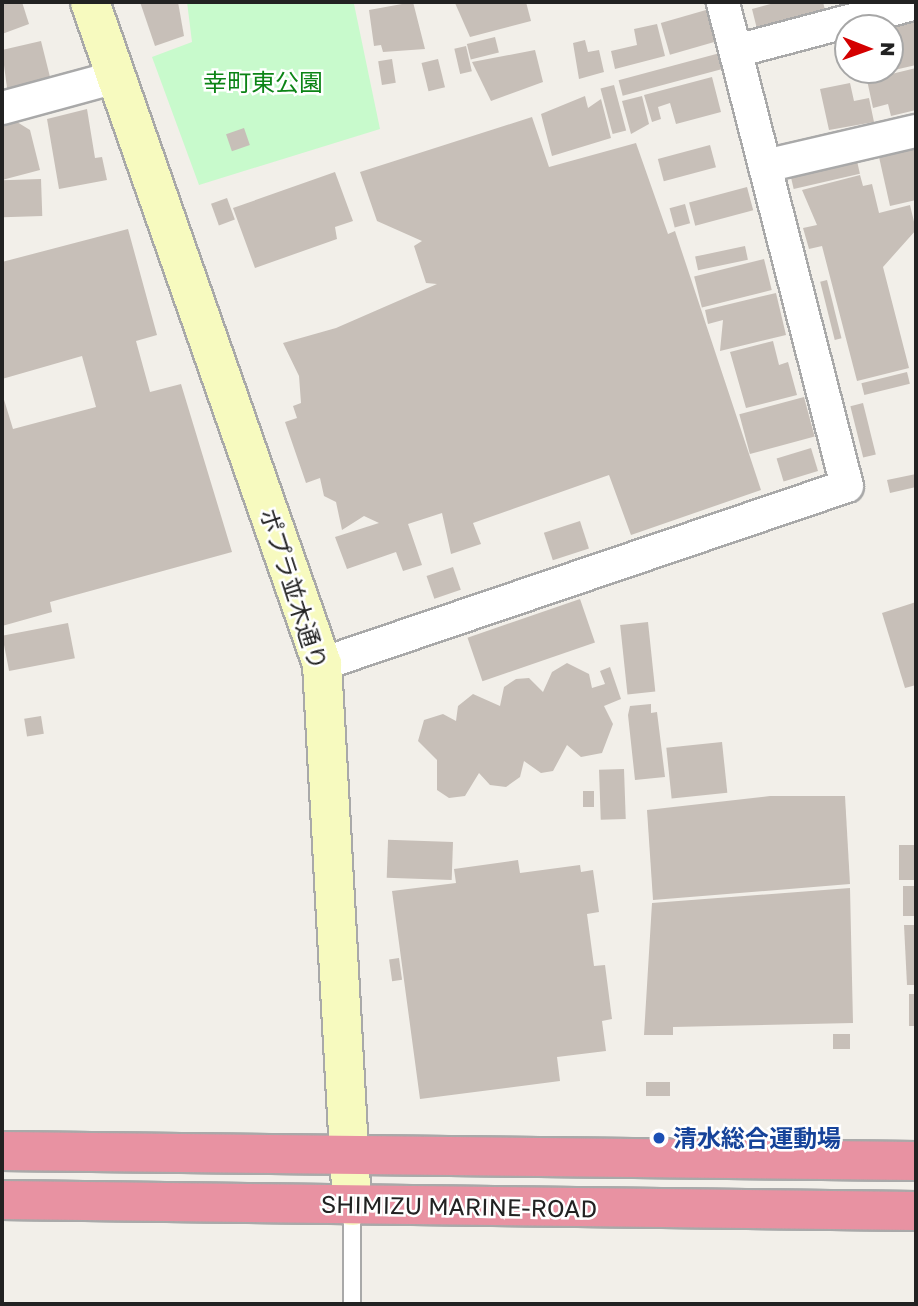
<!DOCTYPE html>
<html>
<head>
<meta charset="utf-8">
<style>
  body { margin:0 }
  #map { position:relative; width:918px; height:1306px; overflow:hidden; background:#f2efe9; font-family:"Golos Text","Noto Sans JP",sans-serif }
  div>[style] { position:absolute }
  .park>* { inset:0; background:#c8facc }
  .building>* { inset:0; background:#c7bfb8; transform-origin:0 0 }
  .roads { filter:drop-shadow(2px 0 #a9a9a9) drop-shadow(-2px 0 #a9a9a9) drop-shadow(0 2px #a9a9a9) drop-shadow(0 -2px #a9a9a9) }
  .lane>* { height:16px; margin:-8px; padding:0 8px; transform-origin:8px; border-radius:8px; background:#fff }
  .street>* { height:32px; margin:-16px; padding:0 16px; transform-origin:16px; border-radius:16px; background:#fff }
  .secondary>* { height:38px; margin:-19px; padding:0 19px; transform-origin:19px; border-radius:19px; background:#f7fabf }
  .highway>* { height:38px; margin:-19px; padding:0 19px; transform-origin:19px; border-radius:19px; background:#e892a2 }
  .dots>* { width:19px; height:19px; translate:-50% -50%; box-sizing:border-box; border:4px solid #fff; border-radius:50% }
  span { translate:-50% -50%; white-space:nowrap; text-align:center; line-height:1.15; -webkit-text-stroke:5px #fff; paint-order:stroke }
  .park-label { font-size:24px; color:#0c8416 }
  .street-label { font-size:24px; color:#222 }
  .transit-label { font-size:24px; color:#164399; font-weight:700 }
  .left { translate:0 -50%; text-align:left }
  .frame { position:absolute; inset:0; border:4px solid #222; pointer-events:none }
  .north { position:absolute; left:834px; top:14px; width:70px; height:70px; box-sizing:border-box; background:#fff; border:2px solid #a7a7a7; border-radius:50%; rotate:91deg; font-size:19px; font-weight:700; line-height:28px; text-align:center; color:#222 }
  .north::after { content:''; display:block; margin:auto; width:24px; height:32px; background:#d40000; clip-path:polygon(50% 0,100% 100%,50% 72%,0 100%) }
</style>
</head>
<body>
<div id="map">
  <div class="park">
    <i style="clip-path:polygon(187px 2px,361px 2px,354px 4px,380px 129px,199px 185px,152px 57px,192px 42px)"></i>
  </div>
  <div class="building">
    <i style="clip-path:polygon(2px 2px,22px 2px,29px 24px,2px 34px)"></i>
    <i style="clip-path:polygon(140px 2px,178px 2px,184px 36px,155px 46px)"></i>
    <i style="clip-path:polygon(413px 2px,425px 49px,383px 52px,381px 45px,374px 46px,369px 10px)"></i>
    <i style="clip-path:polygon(526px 2px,531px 21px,470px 37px,455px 3px)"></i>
    <i style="clip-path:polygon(778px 2px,823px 2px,826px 14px,758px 33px,752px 9px)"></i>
    <i style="left:706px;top:10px;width:33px;height:47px;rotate:74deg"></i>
    <i style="clip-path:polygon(916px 21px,916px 65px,890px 71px,890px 27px)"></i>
    <i style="clip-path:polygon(657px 24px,665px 56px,615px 69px,611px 51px,637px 45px,634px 29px)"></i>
    <i style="left:495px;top:37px;width:16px;height:29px;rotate:76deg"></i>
    <i style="clip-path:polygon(585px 40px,588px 52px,599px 50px,604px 72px,579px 79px,573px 43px)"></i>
    <i style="clip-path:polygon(41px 41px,51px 81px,7px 88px,2px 50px)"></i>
    <i style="left:466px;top:46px;width:26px;height:12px;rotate:77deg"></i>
    <i style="clip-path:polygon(535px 50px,543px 82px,491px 101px,472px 62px)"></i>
    <i style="left:720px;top:53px;width:16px;height:105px;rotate:75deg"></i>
    <i style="left:392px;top:59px;width:24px;height:14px;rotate:81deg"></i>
    <i style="left:438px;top:59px;width:29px;height:17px;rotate:76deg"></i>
    <i style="clip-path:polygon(916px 68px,916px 110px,891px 116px,888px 104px,873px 108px,867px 80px)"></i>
    <i style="clip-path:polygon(712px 77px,721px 112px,676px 124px,670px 103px,658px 107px,661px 119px,652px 122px,644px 95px)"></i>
    <i style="clip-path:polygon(850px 83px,854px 101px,869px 98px,874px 122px,829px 130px,820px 89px)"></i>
    <i style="left:614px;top:85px;width:47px;height:14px;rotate:75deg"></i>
    <i style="clip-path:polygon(585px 96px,588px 108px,601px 99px,611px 138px,552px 156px,541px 114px)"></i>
    <i style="clip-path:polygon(642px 96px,649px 124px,631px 134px,622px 101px)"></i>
    <i style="clip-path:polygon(87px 109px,95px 158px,102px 157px,107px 180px,59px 189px,47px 119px)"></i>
    <i style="clip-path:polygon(532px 117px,549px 167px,636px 143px,668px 234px,675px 231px,761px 490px,631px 535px,609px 475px,473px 523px,481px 544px,451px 554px,442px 513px,408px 524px,422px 565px,403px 571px,396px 552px,347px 569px,335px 537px,379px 523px,364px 516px,342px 530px,336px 502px,324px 496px,320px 478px,306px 483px,285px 422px,297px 418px,293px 406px,301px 403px,299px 376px,283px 343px,336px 328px,437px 284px,426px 283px,414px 246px,422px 241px,377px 221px,360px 172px)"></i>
    <i style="clip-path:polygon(17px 122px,30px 130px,40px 170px,2px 180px,2px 126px)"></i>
    <i style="left:244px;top:128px;width:18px;height:19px;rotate:71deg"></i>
    <i style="left:710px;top:145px;width:23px;height:54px;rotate:75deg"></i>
    <i style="clip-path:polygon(916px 148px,916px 200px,890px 206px,879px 157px)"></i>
    <i style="left:857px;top:161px;width:13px;height:68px;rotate:77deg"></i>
    <i style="clip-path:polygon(335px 172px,353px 221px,335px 227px,337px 239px,255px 268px,233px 208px)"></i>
    <i style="clip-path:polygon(860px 175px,863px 186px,872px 184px,879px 213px,910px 205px,916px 230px,883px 267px,909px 368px,857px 381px,822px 246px,809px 249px,803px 228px,817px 225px,802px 190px)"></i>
    <i style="left:41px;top:179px;width:37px;height:39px;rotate:88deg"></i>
    <i style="left:747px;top:187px;width:24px;height:60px;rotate:75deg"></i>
    <i style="left:227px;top:198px;width:23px;height:17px;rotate:70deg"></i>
    <i style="left:685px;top:204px;width:20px;height:16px;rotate:75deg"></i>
    <i style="clip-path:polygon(128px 229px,157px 335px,136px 341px,150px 392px,181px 384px,232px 552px,50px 602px,52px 612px,2px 626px,2px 393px,13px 429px,96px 407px,82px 356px,2px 379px,2px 262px)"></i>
    <i style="left:745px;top:246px;width:14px;height:51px;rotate:78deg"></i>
    <i style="left:764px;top:259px;width:32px;height:72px;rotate:76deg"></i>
    <i style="left:827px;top:280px;width:60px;height:7px;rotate:76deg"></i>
    <i style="clip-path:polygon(776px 293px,786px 335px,720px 351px,723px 320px,708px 324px,705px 310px)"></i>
    <i style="clip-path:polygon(773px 341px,779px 365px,788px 362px,797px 395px,746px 408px,730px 352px)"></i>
    <i style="left:907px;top:372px;width:12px;height:47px;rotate:76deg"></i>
    <i style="left:804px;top:397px;width:41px;height:67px;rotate:75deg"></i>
    <i style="left:863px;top:403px;width:53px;height:13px;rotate:76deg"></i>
    <i style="left:811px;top:448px;width:24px;height:36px;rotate:73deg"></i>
    <i style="clip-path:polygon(916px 474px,916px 487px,890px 493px,887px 480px)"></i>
    <i style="left:580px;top:521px;width:29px;height:38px;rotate:72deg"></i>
    <i style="left:453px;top:567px;width:24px;height:28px;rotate:71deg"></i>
    <i style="left:580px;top:599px;width:46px;height:119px;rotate:71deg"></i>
    <i style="clip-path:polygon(916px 602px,916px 685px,905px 688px,882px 613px)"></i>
    <i style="left:648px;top:622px;width:70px;height:28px;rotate:84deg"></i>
    <i style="left:68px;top:623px;width:36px;height:67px;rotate:79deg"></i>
    <i style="clip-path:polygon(567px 663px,589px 674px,592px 688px,605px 684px,600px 671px,610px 667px,621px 699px,604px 706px,613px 724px,602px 753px,581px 757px,567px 745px,553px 771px,541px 773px,524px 761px,520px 777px,506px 787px,490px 785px,479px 773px,465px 796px,449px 798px,437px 790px,437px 760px,418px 741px,424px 720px,443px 714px,456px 721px,458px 706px,473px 694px,500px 706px,504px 687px,516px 679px,529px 678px,543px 692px,552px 672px)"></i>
    <i style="clip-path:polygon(651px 704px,651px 713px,657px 712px,665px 777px,635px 780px,628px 715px,630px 706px)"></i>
    <i style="left:41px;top:716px;width:18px;height:17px;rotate:81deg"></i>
    <i style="left:722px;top:742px;width:51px;height:56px;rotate:84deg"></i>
    <i style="left:624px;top:769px;width:50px;height:25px;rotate:88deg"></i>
    <i style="left:583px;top:791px;width:11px;height:16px"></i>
    <i style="clip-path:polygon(770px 796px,845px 796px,850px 884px,653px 900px,647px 810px)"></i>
    <i style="left:453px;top:842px;width:38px;height:65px;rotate:92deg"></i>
    <i style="left:916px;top:845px;width:35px;height:17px;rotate:90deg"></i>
    <i style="clip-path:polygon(518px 860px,520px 873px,580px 865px,581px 872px,593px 870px,599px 912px,587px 914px,594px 966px,605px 965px,612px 1019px,602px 1021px,606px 1051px,557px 1057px,560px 1081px,420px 1099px,392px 891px,456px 883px,454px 869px)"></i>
    <i style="left:903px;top:886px;width:13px;height:30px"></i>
    <i style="clip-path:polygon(850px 888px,853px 1023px,673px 1027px,673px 1035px,644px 1035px,652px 903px)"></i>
    <i style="clip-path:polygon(904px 925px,916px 925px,916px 985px,907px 985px)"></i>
    <i style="left:399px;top:958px;width:22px;height:10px;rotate:82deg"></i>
    <i style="left:909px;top:994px;width:7px;height:32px"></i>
    <i style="left:850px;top:1034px;width:15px;height:17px;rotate:90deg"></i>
    <i style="left:670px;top:1082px;width:14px;height:24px;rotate:90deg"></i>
  </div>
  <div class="roads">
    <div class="lane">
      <i style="left:352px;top:1304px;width:98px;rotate:-90deg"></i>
    </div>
    <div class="street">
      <i style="left:736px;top:51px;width:186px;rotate:-14.9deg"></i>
      <i style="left:2px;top:108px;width:118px;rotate:-15.2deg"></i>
      <i style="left:765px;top:166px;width:155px;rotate:-13.1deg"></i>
      <i style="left:322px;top:664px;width:554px;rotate:-18.73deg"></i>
      <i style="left:847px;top:486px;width:500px;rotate:-104.4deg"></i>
    </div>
    <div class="secondary">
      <i style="left:90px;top:2px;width:701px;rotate:70.69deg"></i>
      <i style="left:322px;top:664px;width:543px;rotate:86.83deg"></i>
    </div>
    <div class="highway">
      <i style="left:2px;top:1151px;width:914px;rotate:0.63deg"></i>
      <i style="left:2px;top:1200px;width:914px;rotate:0.69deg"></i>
    </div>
  </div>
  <div class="dots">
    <i style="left:659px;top:1138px;background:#1a4fb4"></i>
  </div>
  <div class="park-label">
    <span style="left:263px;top:82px">幸町東公園</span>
  </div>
  <div class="street-label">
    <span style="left:294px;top:589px;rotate:72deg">ポプラ並木通り</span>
    <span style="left:459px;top:1206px;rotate:1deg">SHIMIZU MARINE-ROAD</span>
  </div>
  <div class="transit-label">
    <span class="left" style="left:673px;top:1138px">清水総合運動場</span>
  </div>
  <div class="frame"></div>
  <div class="north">N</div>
</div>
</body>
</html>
